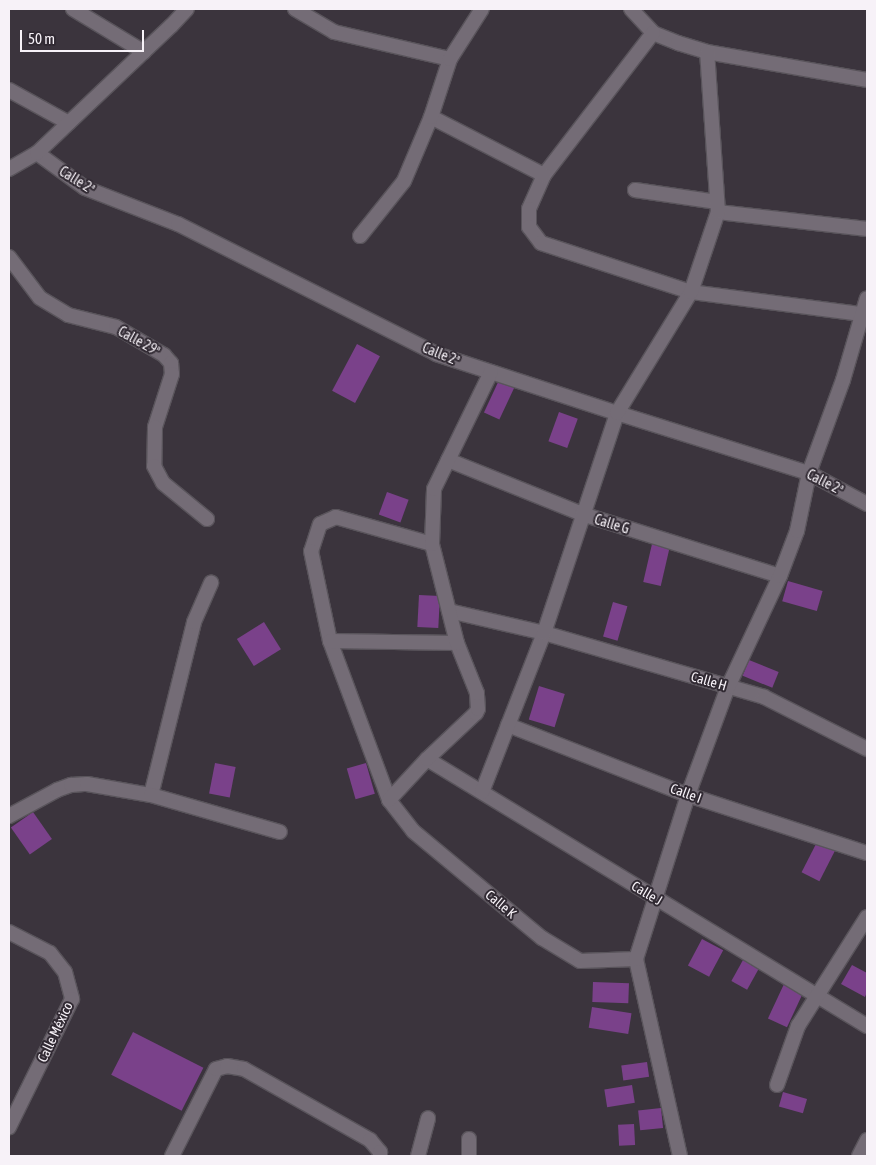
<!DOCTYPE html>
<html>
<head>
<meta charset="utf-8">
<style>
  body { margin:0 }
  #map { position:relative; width:876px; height:1165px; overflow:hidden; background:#3b343d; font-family:"Asap Condensed",sans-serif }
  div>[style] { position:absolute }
  .building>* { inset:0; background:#7a418a; transform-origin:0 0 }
  .roads { filter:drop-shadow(1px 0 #59545b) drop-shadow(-1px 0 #59545b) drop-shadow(0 1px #59545b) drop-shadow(0 -1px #59545b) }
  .minor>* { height:14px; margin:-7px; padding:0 7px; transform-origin:7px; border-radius:7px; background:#746c76 }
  span { translate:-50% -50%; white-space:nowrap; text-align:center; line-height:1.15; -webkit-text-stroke:4px #312a33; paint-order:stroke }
  .street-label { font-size:14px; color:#f7f2f8 }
  .frame { position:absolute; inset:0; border:10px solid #f7f2f8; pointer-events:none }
  .scale { position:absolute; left:20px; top:30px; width:124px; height:22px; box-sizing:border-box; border:2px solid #f7f2f8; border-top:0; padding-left:6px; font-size:15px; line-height:18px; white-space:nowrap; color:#f7f2f8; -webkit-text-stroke:4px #312a33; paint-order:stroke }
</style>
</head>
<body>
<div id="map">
  <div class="building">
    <i style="left:357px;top:344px;width:26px;height:53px;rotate:28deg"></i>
    <i style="left:500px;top:378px;width:17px;height:38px;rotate:25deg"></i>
    <i style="left:559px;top:412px;width:20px;height:31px;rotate:20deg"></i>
    <i style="left:387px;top:492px;width:23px;height:24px;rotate:20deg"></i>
    <i style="left:652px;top:544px;width:18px;height:39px;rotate:13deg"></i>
    <i style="left:788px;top:581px;width:36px;height:21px;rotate:16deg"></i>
    <i style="left:419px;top:595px;width:21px;height:32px;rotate:3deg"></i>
    <i style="left:613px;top:602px;width:15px;height:36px;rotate:16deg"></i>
    <i style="left:264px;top:622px;width:32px;height:32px;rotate:58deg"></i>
    <i style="left:749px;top:660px;width:32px;height:17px;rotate:22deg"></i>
    <i style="left:539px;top:686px;width:27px;height:35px;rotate:17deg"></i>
    <i style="left:215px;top:763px;width:21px;height:31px;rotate:11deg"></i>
    <i style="left:366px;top:763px;width:32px;height:20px;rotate:74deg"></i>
    <i style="left:33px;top:812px;width:33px;height:27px;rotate:55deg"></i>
    <i style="left:817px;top:842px;width:20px;height:34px;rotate:27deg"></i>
    <i style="left:702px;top:939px;width:24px;height:30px;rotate:28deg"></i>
    <i style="left:743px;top:960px;width:18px;height:24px;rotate:29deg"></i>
    <i style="clip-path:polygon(852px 965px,867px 973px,867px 992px,865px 997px,841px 984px)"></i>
    <i style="left:593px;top:982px;width:36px;height:20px;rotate:2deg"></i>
    <i style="left:784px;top:984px;width:21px;height:38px;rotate:25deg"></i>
    <i style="left:592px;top:1007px;width:40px;height:21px;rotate:9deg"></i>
    <i style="left:133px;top:1032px;width:79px;height:48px;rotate:27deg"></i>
    <i style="left:647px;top:1062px;width:15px;height:26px;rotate:82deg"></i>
    <i style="left:632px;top:1085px;width:18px;height:28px;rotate:81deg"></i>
    <i style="left:783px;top:1092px;width:25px;height:15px;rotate:16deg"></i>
    <i style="left:661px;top:1108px;width:20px;height:23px;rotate:84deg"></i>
    <i style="left:634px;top:1124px;width:21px;height:16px;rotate:87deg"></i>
  </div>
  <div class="roads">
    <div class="minor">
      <i style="left:73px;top:9px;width:83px;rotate:31.2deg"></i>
      <i style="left:295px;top:9px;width:45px;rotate:30.5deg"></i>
      <i style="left:334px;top:32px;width:119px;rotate:13.1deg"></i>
      <i style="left:631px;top:9px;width:33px;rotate:47deg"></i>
      <i style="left:653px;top:33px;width:27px;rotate:22deg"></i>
      <i style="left:678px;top:43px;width:30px;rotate:17deg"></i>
      <i style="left:707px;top:52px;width:162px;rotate:9.9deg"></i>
      <i style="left:653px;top:33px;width:179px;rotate:127.5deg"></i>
      <i style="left:544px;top:175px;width:37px;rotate:114deg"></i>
      <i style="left:529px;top:209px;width:18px;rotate:90deg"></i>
      <i style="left:529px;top:227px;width:20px;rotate:53deg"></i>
      <i style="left:541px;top:243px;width:158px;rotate:18.1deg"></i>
      <i style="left:691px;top:292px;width:171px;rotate:7.4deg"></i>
      <i style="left:9px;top:90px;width:68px;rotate:28.8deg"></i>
      <i style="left:431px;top:117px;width:127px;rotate:27.2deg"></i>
      <i style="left:37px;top:153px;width:59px;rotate:36.1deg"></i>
      <i style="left:85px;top:188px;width:100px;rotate:21.2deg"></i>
      <i style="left:178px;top:224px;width:289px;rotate:26.7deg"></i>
      <i style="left:436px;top:354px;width:190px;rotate:18.1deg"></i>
      <i style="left:617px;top:413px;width:201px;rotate:17.4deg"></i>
      <i style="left:809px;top:473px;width:66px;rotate:28.1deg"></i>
      <i style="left:9px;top:169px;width:32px;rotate:-30deg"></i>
      <i style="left:37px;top:153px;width:185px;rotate:-43.5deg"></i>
      <i style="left:171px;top:26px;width:23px;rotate:-47deg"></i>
      <i style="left:635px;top:190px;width:83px;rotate:8.3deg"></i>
      <i style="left:718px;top:212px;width:150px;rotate:6.5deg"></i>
      <i style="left:360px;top:236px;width:70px;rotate:-51.3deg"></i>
      <i style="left:404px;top:181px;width:69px;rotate:-67.1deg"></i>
      <i style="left:431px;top:117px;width:61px;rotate:-71.9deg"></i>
      <i style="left:450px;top:59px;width:59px;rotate:-57.4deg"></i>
      <i style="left:9px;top:257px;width:51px;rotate:52.9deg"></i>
      <i style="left:40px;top:298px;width:33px;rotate:31deg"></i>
      <i style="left:68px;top:315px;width:49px;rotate:14deg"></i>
      <i style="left:116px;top:327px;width:56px;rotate:30.3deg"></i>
      <i style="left:164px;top:355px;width:11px;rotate:49deg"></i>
      <i style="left:171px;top:363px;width:11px;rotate:85deg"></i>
      <i style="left:172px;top:374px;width:56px;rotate:107.8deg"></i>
      <i style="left:155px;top:427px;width:39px;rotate:91deg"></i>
      <i style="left:154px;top:466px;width:19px;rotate:62deg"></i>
      <i style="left:163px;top:483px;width:57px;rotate:39.3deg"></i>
      <i style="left:448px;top:460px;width:144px;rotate:21.9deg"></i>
      <i style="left:582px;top:514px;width:207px;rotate:17.4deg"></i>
      <i style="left:432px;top:544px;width:100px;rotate:-164.3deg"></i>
      <i style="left:336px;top:517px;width:17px;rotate:156deg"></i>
      <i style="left:320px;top:524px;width:28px;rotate:108deg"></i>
      <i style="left:311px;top:551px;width:92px;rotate:78.1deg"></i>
      <i style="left:330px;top:641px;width:170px;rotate:69.6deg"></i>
      <i style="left:389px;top:800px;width:39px;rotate:52deg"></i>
      <i style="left:413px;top:831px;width:168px;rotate:39.7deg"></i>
      <i style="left:542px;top:938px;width:44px;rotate:31.2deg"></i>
      <i style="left:580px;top:961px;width:56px;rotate:-2deg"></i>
      <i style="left:449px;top:611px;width:98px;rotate:13deg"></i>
      <i style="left:544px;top:633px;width:229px;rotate:16.2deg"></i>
      <i style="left:764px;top:697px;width:115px;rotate:26.8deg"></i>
      <i style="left:330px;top:641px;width:127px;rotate:0.9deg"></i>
      <i style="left:508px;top:725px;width:193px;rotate:21.3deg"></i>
      <i style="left:688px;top:795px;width:188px;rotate:18deg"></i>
      <i style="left:427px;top:759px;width:515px;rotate:31.25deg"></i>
      <i style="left:482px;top:792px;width:171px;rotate:-68.7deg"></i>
      <i style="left:544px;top:633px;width:232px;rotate:-71.6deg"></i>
      <i style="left:617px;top:413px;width:142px;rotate:-58.6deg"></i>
      <i style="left:691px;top:292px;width:84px;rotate:-71.4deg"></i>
      <i style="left:718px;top:212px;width:160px;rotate:-93.9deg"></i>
      <i style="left:151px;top:795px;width:178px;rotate:-76deg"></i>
      <i style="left:194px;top:622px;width:43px;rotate:-66.4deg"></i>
      <i style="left:389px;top:800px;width:56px;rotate:-47.2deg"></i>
      <i style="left:427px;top:759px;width:67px;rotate:-43.2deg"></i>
      <i style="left:476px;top:713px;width:4px;rotate:-63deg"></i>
      <i style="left:478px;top:709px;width:16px;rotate:-94deg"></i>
      <i style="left:477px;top:693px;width:54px;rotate:-111.8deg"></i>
      <i style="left:457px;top:643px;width:102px;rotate:-104.2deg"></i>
      <i style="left:432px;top:544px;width:55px;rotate:-87.9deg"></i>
      <i style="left:434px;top:489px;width:130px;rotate:-64deg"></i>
      <i style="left:9px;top:816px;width:55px;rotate:-28.4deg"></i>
      <i style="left:57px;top:790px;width:15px;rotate:-20deg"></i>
      <i style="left:71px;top:785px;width:16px;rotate:-4deg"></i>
      <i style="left:87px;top:784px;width:65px;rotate:9.8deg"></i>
      <i style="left:151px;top:795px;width:134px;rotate:16deg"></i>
      <i style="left:9px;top:932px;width:46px;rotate:27.1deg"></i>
      <i style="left:50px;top:953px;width:24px;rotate:52deg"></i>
      <i style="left:65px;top:972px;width:28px;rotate:75deg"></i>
      <i style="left:72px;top:999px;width:143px;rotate:116.2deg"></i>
      <i style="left:777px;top:1085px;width:63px;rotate:-70.4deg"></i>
      <i style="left:798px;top:1026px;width:129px;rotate:-57.7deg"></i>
      <i style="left:469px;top:1139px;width:17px;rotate:90deg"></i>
      <i style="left:172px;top:1156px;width:97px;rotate:-63.2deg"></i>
      <i style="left:216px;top:1069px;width:11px;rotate:-15deg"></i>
      <i style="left:227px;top:1066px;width:17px;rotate:10deg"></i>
      <i style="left:244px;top:1069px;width:145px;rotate:29.4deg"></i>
      <i style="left:370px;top:1140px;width:16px;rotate:50deg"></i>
      <i style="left:380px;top:1152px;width:4px;rotate:90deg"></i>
      <i style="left:418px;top:1156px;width:39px;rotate:-75deg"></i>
      <i style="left:680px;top:1156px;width:202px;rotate:-102.6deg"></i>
      <i style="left:636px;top:959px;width:172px;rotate:-72.4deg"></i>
      <i style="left:688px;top:795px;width:115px;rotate:-69.7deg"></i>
      <i style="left:728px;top:687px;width:123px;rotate:-64.9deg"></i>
      <i style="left:780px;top:576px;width:48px;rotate:-69.3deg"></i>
      <i style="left:797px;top:531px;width:59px;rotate:-78.3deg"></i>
      <i style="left:809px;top:473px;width:99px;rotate:-69.9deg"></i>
      <i style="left:843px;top:380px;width:85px;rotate:-73.7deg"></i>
      <i style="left:859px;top:1156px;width:18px;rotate:-63deg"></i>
    </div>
  </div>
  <div class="street-label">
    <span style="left:77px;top:180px;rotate:32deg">Calle 2ª</span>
    <span style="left:139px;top:341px;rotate:29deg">Calle 29ª</span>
    <span style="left:441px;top:354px;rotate:22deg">Calle 2ª</span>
    <span style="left:825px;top:482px;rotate:27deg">Calle 2ª</span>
    <span style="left:612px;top:524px;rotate:17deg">Calle G</span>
    <span style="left:709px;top:681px;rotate:16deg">Calle H</span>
    <span style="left:686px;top:793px;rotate:20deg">Calle I</span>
    <span style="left:647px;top:893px;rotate:31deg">Calle J</span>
    <span style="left:501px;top:904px;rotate:40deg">Calle K</span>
    <span style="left:55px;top:1032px;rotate:-65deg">Calle México</span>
  </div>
  <div class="frame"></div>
  <div class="scale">50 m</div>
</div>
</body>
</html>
